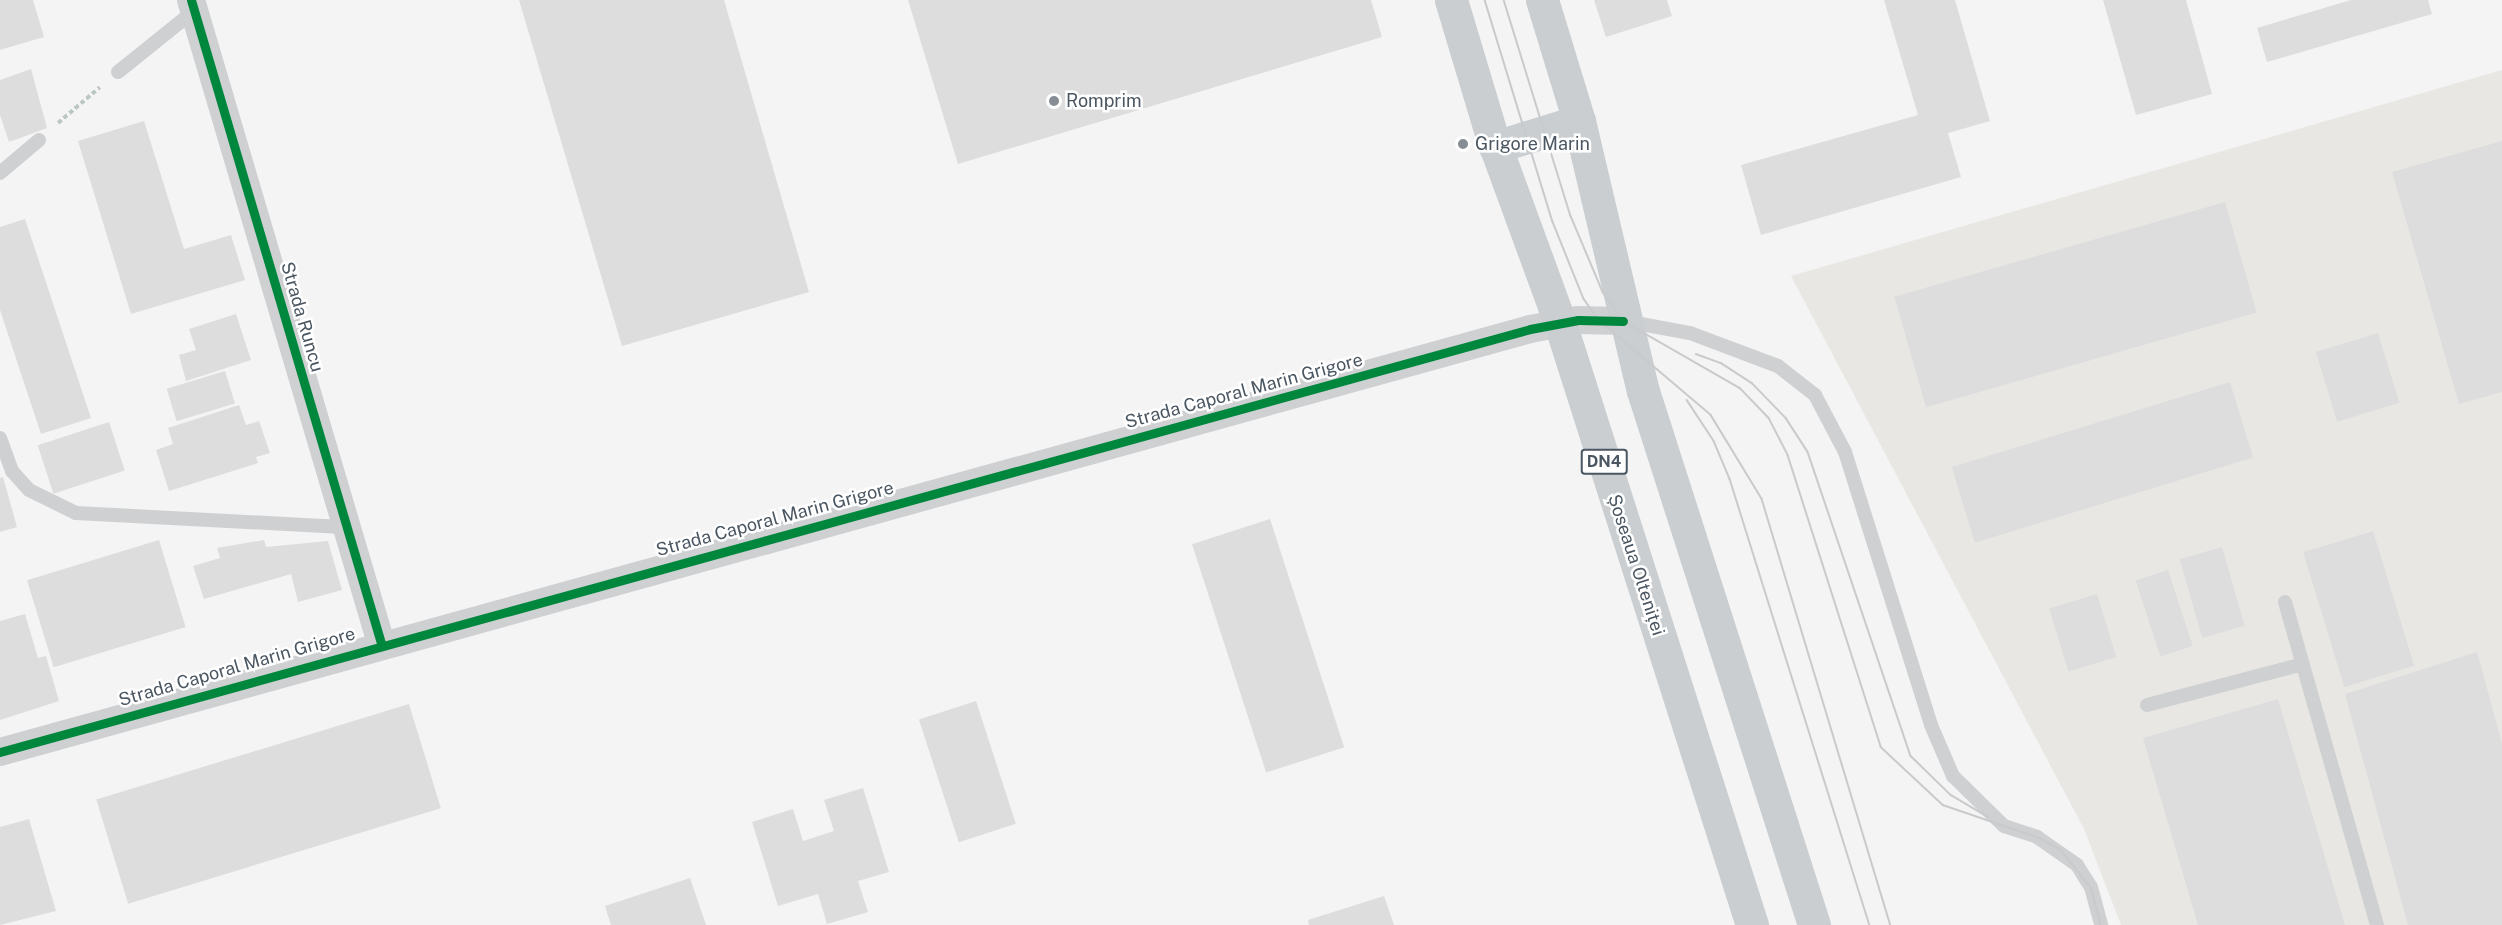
<!DOCTYPE html>
<html>
<head>
<meta charset="utf-8">
<style>
  body { margin:0 }
  #map { position:relative; width:2502px; height:925px; overflow:hidden; background:#f4f4f4; font-family:"Public Sans",sans-serif }
  div>[style] { position:absolute }
  .commercial>* { inset:0; background:#e8e7e3 }
  .building>* { inset:0; background:#ddddde; transform-origin:0 0 }
  .path>* { height:4px; margin-top:-2px; transform-origin:0; background:repeating-linear-gradient(90deg,#bcc7c4 0 4.5px,transparent 0 7.5px) }
  .lane>* { height:14px; margin:-7px; padding:0 7px; transform-origin:7px; border-radius:7px; background:#ced0d2 }
  .street>* { height:28px; margin:-14px; padding:0 14px; transform-origin:14px; border-radius:14px; background:#ced0d2 }
  .primary>* { height:33px; margin:-16.5px; padding:0 16.5px; transform-origin:16.5px; border-radius:16.5px; background:#caced1 }
  .tram>* { height:1.5px; margin:-0.75px; padding:0 0.75px; transform-origin:0.75px; border-radius:0.75px; background:#c9cacc }
  .cycleway>* { height:9px; margin:-4.5px; padding:0 4.5px; transform-origin:4.5px; border-radius:4.5px; background:#00873e }
  .dots>* { width:16px; height:16px; translate:-50% -50%; box-sizing:border-box; border:3px solid #fff; border-radius:50% }
  span { translate:-50% -50%; white-space:nowrap; text-align:center; line-height:1.15; -webkit-text-stroke:5px #fff; paint-order:stroke }
  .shield-label span { padding:2px 4px; background:#fff; border:2px solid; border-radius:4px; -webkit-text-stroke-width:0 }
  .shield-label { font-size:16px; color:#4a5661; font-weight:700 }
  .poi-label { font-size:18px; color:#4a5661 }
  .left { translate:0 -50%; text-align:left }
  .street-label { font-size:18px; color:#4a5661 }
</style>
</head>
<body>
<div id="map">
  <div class="commercial">
    <i style="clip-path:polygon(2502px 70px,2502px 925px,2121px 925px,2084px 829px,1791px 276px)"></i>
  </div>
  <div class="building">
    <i style="clip-path:polygon(0 0,33px 0,44px 37px,0 50px)"></i>
    <i style="clip-path:polygon(519px 0,724px 0,809px 292px,622px 346px)"></i>
    <i style="clip-path:polygon(908px 0,1371px 0,1382px 37px,958px 164px)"></i>
    <i style="clip-path:polygon(1594px 0,1667px 0,1672px 16px,1606px 37px)"></i>
    <i style="clip-path:polygon(1884px 0,1955px 0,1990px 121px,1948px 133px,1961px 177px,1761px 235px,1741px 165px,1918px 115px)"></i>
    <i style="clip-path:polygon(2103px 0,2186px 0,2212px 94px,2136px 115px)"></i>
    <i style="clip-path:polygon(2351px 0,2428px 0,2432px 14px,2267px 62px,2257px 28px)"></i>
    <i style="clip-path:polygon(31px 69px,47px 128px,9px 142px,0 115px,0 80px)"></i>
    <i style="clip-path:polygon(144px 121px,184px 249px,231px 235px,245px 280px,131px 314px,78px 141px)"></i>
    <i style="clip-path:polygon(2502px 141px,2502px 392px,2459px 404px,2392px 172px)"></i>
    <i style="left:2225px;top:202px;width:115px;height:344px;rotate:74deg"></i>
    <i style="clip-path:polygon(25px 219px,91px 418px,41px 434px,0 310px,0 227px)"></i>
    <i style="clip-path:polygon(236px 314px,251px 360px,186px 381px,179px 355px,196px 350px,189px 329px)"></i>
    <i style="left:2378px;top:333px;width:73px;height:65px;rotate:73deg"></i>
    <i style="left:225px;top:371px;width:34px;height:61px;rotate:73deg"></i>
    <i style="left:2230px;top:382px;width:79px;height:291px;rotate:73deg"></i>
    <i style="clip-path:polygon(239px 405px,246px 425px,259px 421px,270px 453px,256px 457px,258px 463px,169px 491px,156px 450px,173px 444px,168px 428px)"></i>
    <i style="left:109px;top:422px;width:51px;height:75px;rotate:72deg"></i>
    <i style="clip-path:polygon(3px 477px,17px 527px,0 532px,0 478px)"></i>
    <i style="left:1270px;top:519px;width:240px;height:82px;rotate:72deg"></i>
    <i style="left:2373px;top:531px;width:141px;height:73px;rotate:73deg"></i>
    <i style="left:159px;top:540px;width:91px;height:138px;rotate:73deg"></i>
    <i style="clip-path:polygon(264px 540px,266px 547px,328px 541px,342px 590px,298px 602px,291px 574px,204px 599px,193px 566px,220px 558px,217px 548px)"></i>
    <i style="left:2222px;top:547px;width:82px;height:44px;rotate:74deg"></i>
    <i style="left:2168px;top:570px;width:80px;height:34px;rotate:72deg"></i>
    <i style="left:2097px;top:594px;width:66px;height:50px;rotate:73deg"></i>
    <i style="clip-path:polygon(25px 614px,38px 658px,46px 656px,59px 701px,0 720px,0 621px)"></i>
    <i style="clip-path:polygon(2477px 652px,2502px 743px,2502px 925px,2408px 925px,2345px 694px)"></i>
    <i style="clip-path:polygon(2278px 699px,2345px 925px,2198px 925px,2143px 738px)"></i>
    <i style="left:976px;top:701px;width:129px;height:60px;rotate:72deg"></i>
    <i style="left:409px;top:704px;width:109px;height:327px;rotate:73deg"></i>
    <i style="clip-path:polygon(863px 788px,889px 872px,858px 881px,868px 912px,827px 924px,818px 894px,778px 906px,752px 822px,793px 809px,803px 841px,834px 831px,824px 800px)"></i>
    <i style="clip-path:polygon(29px 819px,56px 911px,0 925px,0 827px)"></i>
    <i style="clip-path:polygon(690px 878px,706px 925px,611px 925px,605px 906px)"></i>
    <i style="clip-path:polygon(1384px 896px,1394px 925px,1309px 925px,1308px 920px)"></i>
  </div>
  <div class="path">
    <i style="left:58px;top:123px;width:55px;rotate:-40.6deg"></i>
  </div>
  <div class="lane">
    <i style="left:118px;top:72px;width:97px;rotate:-38.8deg"></i>
    <i style="left:0;top:173px;width:51px;rotate:-40.2deg"></i>
    <i style="left:1625px;top:321px;width:66px;rotate:10.5deg"></i>
    <i style="left:1690px;top:333px;width:94px;rotate:20.6deg"></i>
    <i style="left:1778px;top:366px;width:47px;rotate:38.1deg"></i>
    <i style="left:1815px;top:395px;width:64px;rotate:62.2deg"></i>
    <i style="left:1845px;top:452px;width:286px;rotate:72.5deg"></i>
    <i style="left:1931px;top:725px;width:56px;rotate:66.7deg"></i>
    <i style="left:1953px;top:776px;width:71px;rotate:44.4deg"></i>
    <i style="left:2004px;top:826px;width:35px;rotate:18deg"></i>
    <i style="left:2037px;top:837px;width:49px;rotate:35deg"></i>
    <i style="left:2077px;top:865px;width:26px;rotate:58deg"></i>
    <i style="left:2091px;top:887px;width:39px;rotate:75deg"></i>
    <i style="left:0;top:438px;width:35px;rotate:70deg"></i>
    <i style="left:12px;top:471px;width:25px;rotate:48deg"></i>
    <i style="left:29px;top:490px;width:52px;rotate:26.1deg"></i>
    <i style="left:76px;top:513px;width:271px;rotate:3deg"></i>
    <i style="left:2285px;top:602px;width:336px;rotate:74.1deg"></i>
    <i style="left:2147px;top:705px;width:161px;rotate:-14.7deg"></i>
  </div>
  <div class="street">
    <i style="left:191px;top:0;width:670px;rotate:73.54deg"></i>
    <i style="left:0;top:752px;width:1587px;rotate:-15.45deg"></i>
    <i style="left:1530px;top:329px;width:49px;rotate:-10.6deg"></i>
    <i style="left:1578px;top:320px;width:45px;rotate:1.3deg"></i>
  </div>
  <div class="primary">
    <i style="left:1451px;top:0;width:143px;rotate:73.3deg"></i>
    <i style="left:1492px;top:137px;width:198px;rotate:69.9deg"></i>
    <i style="left:1560px;top:323px;width:632px;rotate:72.31deg"></i>
    <i style="left:1542px;top:0;width:127px;rotate:73deg"></i>
    <i style="left:1579px;top:121px;width:277px;rotate:76.7deg"></i>
    <i style="left:1643px;top:391px;width:561px;rotate:72.24deg"></i>
    <i style="left:1495px;top:147px;width:88px;rotate:-17.2deg"></i>
  </div>
  <div class="tram">
    <i style="left:1485px;top:0;width:232px;rotate:73deg"></i>
    <i style="left:1553px;top:222px;width:83px;rotate:68.1deg"></i>
    <i style="left:1584px;top:299px;width:24px;rotate:55deg"></i>
    <i style="left:1598px;top:319px;width:148px;rotate:40.3deg"></i>
    <i style="left:1711px;top:415px;width:98px;rotate:58.7deg"></i>
    <i style="left:1762px;top:499px;width:445px;rotate:73.2deg"></i>
    <i style="left:1504px;top:0;width:226px;rotate:72.8deg"></i>
    <i style="left:1571px;top:216px;width:82px;rotate:67.2deg"></i>
    <i style="left:1603px;top:292px;width:35px;rotate:55deg"></i>
    <i style="left:1623px;top:321px;width:135px;rotate:29.8deg"></i>
    <i style="left:1740px;top:388px;width:42px;rotate:46deg"></i>
    <i style="left:1769px;top:418px;width:42px;rotate:62.8deg"></i>
    <i style="left:1788px;top:455px;width:306px;rotate:72.3deg"></i>
    <i style="left:1881px;top:747px;width:85px;rotate:43.1deg"></i>
    <i style="left:1943px;top:805px;width:99px;rotate:18.8deg"></i>
    <i style="left:2037px;top:837px;width:26px;rotate:28deg"></i>
    <i style="left:2060px;top:849px;width:49px;rotate:50.8deg"></i>
    <i style="left:2091px;top:887px;width:39px;rotate:75deg"></i>
    <i style="left:1696px;top:354px;width:27px;rotate:20deg"></i>
    <i style="left:1721px;top:363px;width:37px;rotate:33deg"></i>
    <i style="left:1752px;top:383px;width:49px;rotate:45.8deg"></i>
    <i style="left:1786px;top:418px;width:40px;rotate:57.1deg"></i>
    <i style="left:1808px;top:452px;width:321px;rotate:71.3deg"></i>
    <i style="left:1911px;top:756px;width:56px;rotate:44.3deg"></i>
    <i style="left:1951px;top:795px;width:43px;rotate:30.7deg"></i>
    <i style="left:1687px;top:400px;width:49px;rotate:56.6deg"></i>
    <i style="left:1714px;top:441px;width:41px;rotate:67.2deg"></i>
    <i style="left:1730px;top:479px;width:467px;rotate:72.6deg"></i>
  </div>
  <div class="cycleway">
    <i style="left:191px;top:0;width:670px;rotate:73.54deg"></i>
    <i style="left:0;top:752px;width:1587px;rotate:-15.45deg"></i>
    <i style="left:1530px;top:329px;width:49px;rotate:-10.6deg"></i>
    <i style="left:1578px;top:320px;width:45px;rotate:1.3deg"></i>
  </div>
  <div class="dots">
    <i style="left:1054px;top:101px;background:#868d94"></i>
    <i style="left:1463px;top:144px;background:#868d94"></i>
  </div>
  <div class="shield-label">
    <span style="left:1604px;top:462px">DN4</span>
  </div>
  <div class="poi-label">
    <span class="left" style="left:1066px;top:101px">Romprim</span>
    <span class="left" style="left:1475px;top:144px">Grigore Marin</span>
  </div>
  <div class="street-label">
    <span style="left:302px;top:317px;rotate:74deg">Strada Runcu</span>
    <span style="left:1244px;top:391px;rotate:-15deg">Strada Caporal Marin Grigore</span>
    <span style="left:775px;top:519px;rotate:-15deg">Strada Caporal Marin Grigore</span>
    <span style="left:1636px;top:565px;rotate:72deg">Șoseaua Olteniței</span>
    <span style="left:237px;top:667px;rotate:-16deg">Strada Caporal Marin Grigore</span>
  </div>
</div>
</body>
</html>
